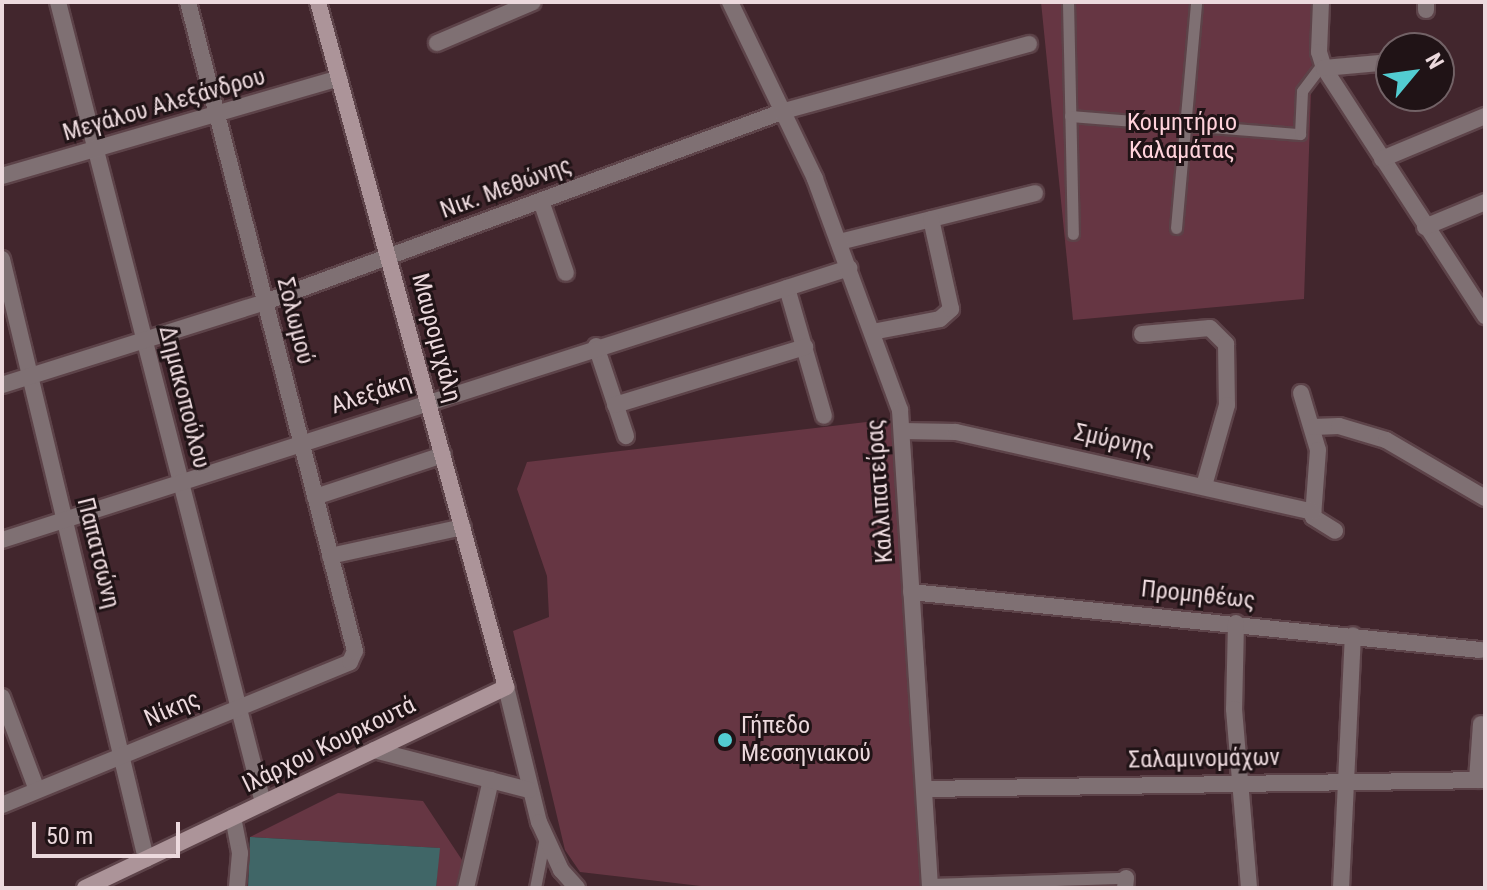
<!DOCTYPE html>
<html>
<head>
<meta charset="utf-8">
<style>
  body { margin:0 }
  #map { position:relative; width:1487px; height:890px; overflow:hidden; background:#42262d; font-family:"Roboto Condensed",sans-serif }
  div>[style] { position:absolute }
  .green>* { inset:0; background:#663643 }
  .building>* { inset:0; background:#406667 }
  .roads { filter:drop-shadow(2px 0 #5d4349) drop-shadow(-2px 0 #5d4349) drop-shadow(0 2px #5d4349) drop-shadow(0 -2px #5d4349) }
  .service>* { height:11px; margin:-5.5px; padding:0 5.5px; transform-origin:5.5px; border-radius:5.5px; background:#7f7073 }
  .minor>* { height:16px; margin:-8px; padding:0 8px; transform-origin:8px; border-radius:8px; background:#7f7073 }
  .tertiary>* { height:16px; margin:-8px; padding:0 8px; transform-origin:8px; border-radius:8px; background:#7f7073 }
  .secondary>* { height:16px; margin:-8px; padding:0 8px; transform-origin:8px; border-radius:8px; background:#ac9499 }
  .dots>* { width:22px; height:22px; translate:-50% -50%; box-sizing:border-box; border:4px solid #201316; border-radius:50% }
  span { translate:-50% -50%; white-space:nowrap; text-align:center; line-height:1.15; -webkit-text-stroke:6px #201316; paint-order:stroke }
  .street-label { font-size:24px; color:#ecd9dd }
  .park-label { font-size:24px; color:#ffd2db }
  .poi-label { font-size:24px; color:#ecd9dd }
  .left { translate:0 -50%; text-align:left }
  .frame { position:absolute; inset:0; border:4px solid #ecd9dd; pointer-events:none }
  .north { position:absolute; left:1375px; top:32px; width:80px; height:80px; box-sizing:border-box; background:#201316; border:2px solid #726266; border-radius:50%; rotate:61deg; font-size:22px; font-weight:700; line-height:32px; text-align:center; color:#ecd9dd }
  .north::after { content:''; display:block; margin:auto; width:28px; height:36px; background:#52ccd1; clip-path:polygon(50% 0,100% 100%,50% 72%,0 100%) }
  .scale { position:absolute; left:32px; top:822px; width:148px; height:36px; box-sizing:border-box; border:4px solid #ecd9dd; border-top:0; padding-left:10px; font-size:24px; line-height:28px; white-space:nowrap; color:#ecd9dd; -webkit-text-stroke:6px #201316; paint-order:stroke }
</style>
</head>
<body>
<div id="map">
  <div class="green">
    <i style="clip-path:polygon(1041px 2px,1314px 2px,1304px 299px,1073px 320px)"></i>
    <i style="clip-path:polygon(892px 419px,921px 888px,718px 888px,580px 872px,565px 850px,513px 631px,549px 617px,547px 576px,517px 489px,527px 462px)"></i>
    <i style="clip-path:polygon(338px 793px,423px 801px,464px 863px,459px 888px,436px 888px,439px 848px,250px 837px)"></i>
  </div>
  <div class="building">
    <i style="clip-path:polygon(250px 837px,440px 848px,436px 888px,248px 888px)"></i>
  </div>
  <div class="roads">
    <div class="service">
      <i style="left:1068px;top:2px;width:232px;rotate:88.8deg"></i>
      <i style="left:1070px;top:116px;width:231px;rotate:4.5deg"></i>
      <i style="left:1300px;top:134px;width:43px;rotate:-87.3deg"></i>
      <i style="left:1302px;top:91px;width:34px;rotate:-53deg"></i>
      <i style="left:1176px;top:228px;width:227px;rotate:-84.9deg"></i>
      <i style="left:930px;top:884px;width:196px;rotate:-1.8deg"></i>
      <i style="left:535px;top:888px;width:52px;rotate:-78.9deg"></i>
    </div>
    <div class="minor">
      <i style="left:58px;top:2px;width:827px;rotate:75.64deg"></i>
      <i style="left:1321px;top:2px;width:50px;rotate:92.3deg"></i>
      <i style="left:1319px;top:52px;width:17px;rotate:73deg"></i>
      <i style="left:1324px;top:68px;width:296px;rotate:57deg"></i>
      <i style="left:1426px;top:2px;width:8px;rotate:90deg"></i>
      <i style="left:437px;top:43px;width:104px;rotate:-23.1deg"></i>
      <i style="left:1324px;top:68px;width:67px;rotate:-5.1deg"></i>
      <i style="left:1382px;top:159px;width:112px;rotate:-22.7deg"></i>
      <i style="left:2px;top:176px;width:351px;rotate:-16.2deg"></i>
      <i style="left:541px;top:201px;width:76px;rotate:70.9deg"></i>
      <i style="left:1425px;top:227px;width:65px;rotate:-22.6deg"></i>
      <i style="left:839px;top:242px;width:202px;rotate:-14deg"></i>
      <i style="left:2px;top:259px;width:617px;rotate:76.5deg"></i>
      <i style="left:787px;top:288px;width:133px;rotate:73.9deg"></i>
      <i style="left:872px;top:332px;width:69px;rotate:-10.8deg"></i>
      <i style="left:940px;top:319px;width:15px;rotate:-42deg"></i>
      <i style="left:951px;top:309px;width:92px;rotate:-102.5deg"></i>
      <i style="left:1142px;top:334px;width:68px;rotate:-5deg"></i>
      <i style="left:1210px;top:328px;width:23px;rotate:45deg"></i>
      <i style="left:1226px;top:344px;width:61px;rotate:89.1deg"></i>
      <i style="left:1227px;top:405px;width:84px;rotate:105.9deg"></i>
      <i style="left:596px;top:346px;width:95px;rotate:71.6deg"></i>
      <i style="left:2px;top:385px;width:276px;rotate:-17.5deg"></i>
      <i style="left:265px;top:302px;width:553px;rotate:-20.2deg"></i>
      <i style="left:784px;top:111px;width:254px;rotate:-15.3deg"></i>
      <i style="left:1301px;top:393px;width:59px;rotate:73.4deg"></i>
      <i style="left:1318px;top:450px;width:67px;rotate:94.3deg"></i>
      <i style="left:1313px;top:517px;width:26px;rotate:32deg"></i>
      <i style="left:615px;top:405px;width:199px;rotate:-17deg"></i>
      <i style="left:1313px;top:427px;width:26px;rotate:-2deg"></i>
      <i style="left:1339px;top:426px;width:49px;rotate:16.6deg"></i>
      <i style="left:1386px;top:440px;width:115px;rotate:30.4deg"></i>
      <i style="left:903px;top:431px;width:53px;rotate:1.1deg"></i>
      <i style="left:956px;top:432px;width:366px;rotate:12.6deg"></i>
      <i style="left:315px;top:497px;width:135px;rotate:-18.2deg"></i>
      <i style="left:2px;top:540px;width:890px;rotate:-17.8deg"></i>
      <i style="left:330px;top:556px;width:136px;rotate:-12.3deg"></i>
      <i style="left:911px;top:592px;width:572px;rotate:5.82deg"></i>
      <i style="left:1236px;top:623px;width:86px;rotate:91.3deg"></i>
      <i style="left:1234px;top:709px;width:180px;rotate:85.2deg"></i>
      <i style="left:2px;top:697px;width:99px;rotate:69.4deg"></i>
      <i style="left:1477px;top:780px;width:56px;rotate:-85.9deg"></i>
      <i style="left:924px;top:789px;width:561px;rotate:-0.92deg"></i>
      <i style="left:2px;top:805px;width:376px;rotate:-22.3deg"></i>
      <i style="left:350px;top:662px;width:12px;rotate:-66deg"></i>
      <i style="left:355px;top:651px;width:670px;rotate:-104.43deg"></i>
      <i style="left:233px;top:817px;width:37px;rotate:79deg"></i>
      <i style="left:240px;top:853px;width:35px;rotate:95deg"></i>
      <i style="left:466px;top:888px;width:111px;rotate:-77deg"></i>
      <i style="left:1125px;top:888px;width:10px;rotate:-84deg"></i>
      <i style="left:1341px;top:888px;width:253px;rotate:-87.3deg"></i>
    </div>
    <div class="tertiary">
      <i style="left:730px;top:2px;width:196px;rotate:64.3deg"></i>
      <i style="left:815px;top:179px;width:246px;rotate:69.8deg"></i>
      <i style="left:900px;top:410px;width:479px;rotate:86.4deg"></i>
      <i style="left:506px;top:687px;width:139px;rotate:76.3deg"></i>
      <i style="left:539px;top:822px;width:53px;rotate:65.4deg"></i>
      <i style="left:561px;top:870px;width:24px;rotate:48deg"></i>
      <i style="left:374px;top:750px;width:160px;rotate:14.5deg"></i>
    </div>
    <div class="secondary">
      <i style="left:85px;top:888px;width:467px;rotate:-25.5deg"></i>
      <i style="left:506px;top:687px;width:710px;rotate:-105.35deg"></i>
    </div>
  </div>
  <div class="dots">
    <i style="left:725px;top:740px;background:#52ccd1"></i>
  </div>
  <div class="street-label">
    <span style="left:164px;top:105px;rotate:-16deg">Μεγάλου Αλεξάνδρου</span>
    <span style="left:506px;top:188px;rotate:-20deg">Νικ. Μεθώνης</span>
    <span style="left:295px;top:321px;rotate:76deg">Σολωμού</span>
    <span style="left:436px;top:338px;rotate:75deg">Μαυρομιχάλη</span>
    <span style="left:371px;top:394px;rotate:-18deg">Αλεξάκη</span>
    <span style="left:184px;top:397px;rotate:76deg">Δημακοπούλου</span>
    <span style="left:1114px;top:441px;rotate:13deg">Σμύρνης</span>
    <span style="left:880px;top:491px;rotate:-94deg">Καλλιπατείρας</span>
    <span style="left:98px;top:553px;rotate:76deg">Παπατσώνη</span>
    <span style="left:1198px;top:595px;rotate:6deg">Προμηθέως</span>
    <span style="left:172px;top:709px;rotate:-23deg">Νίκης</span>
    <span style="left:329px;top:745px;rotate:-26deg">Ιλάρχου Κουρκουτά</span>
    <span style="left:1204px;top:759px;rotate:-1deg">Σαλαμινομάχων</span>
  </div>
  <div class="park-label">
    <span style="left:1182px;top:137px">Κοιμητήριο<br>Καλαμάτας</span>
  </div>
  <div class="poi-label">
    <span class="left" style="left:741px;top:740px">Γήπεδο<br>Μεσσηνιακού</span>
  </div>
  <div class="frame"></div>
  <div class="north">N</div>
  <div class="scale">50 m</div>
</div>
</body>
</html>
